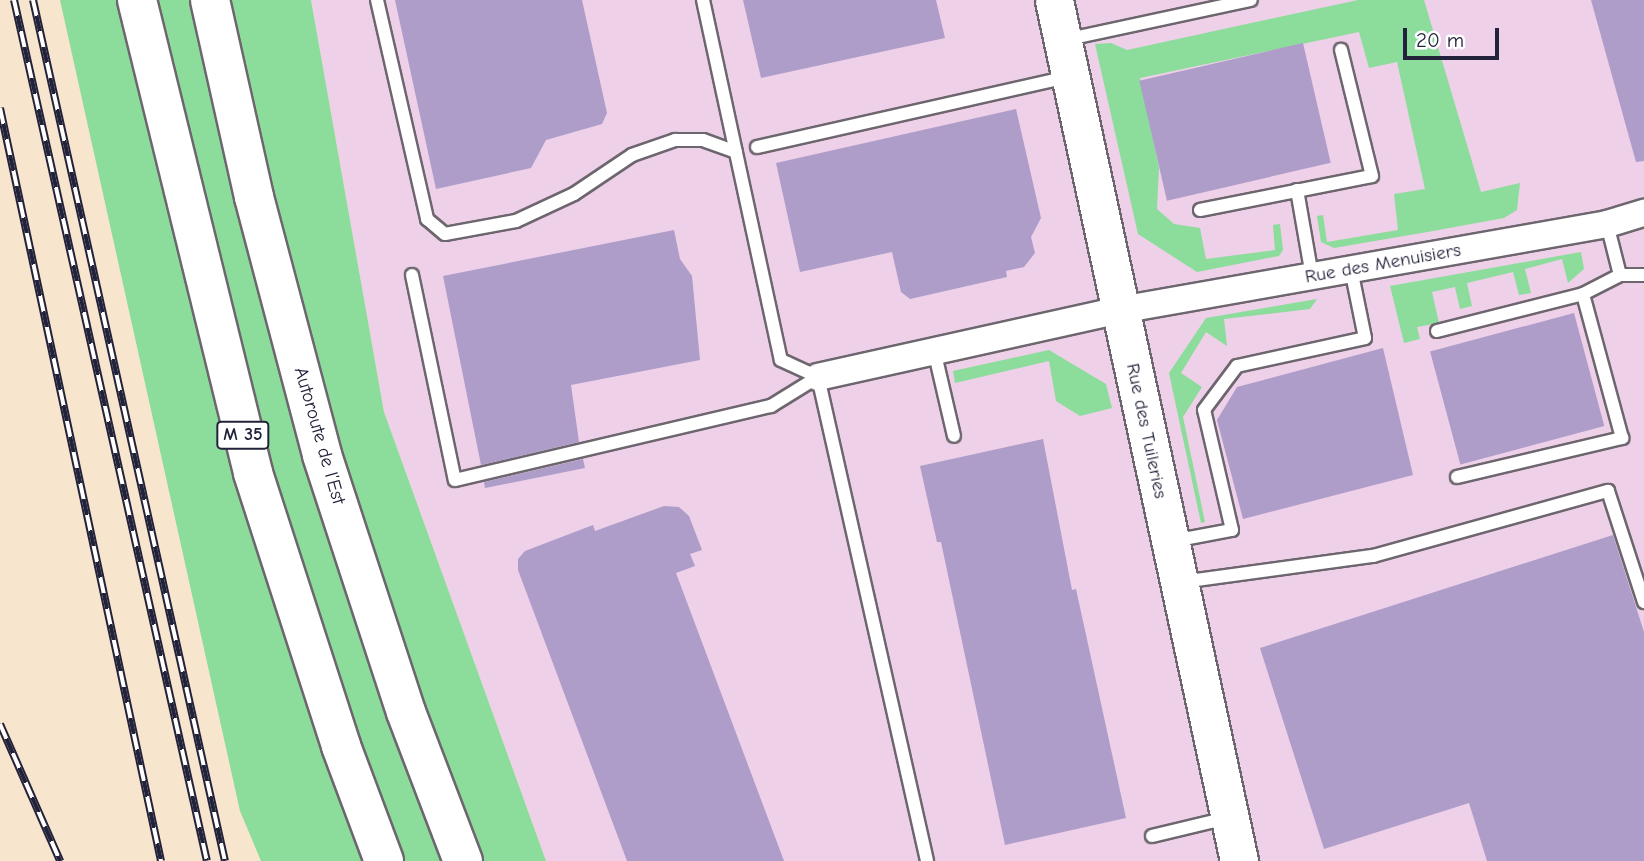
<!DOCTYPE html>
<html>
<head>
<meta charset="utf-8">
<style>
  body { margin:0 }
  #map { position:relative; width:1644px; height:861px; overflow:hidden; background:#f7e5ce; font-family:"Comic Neue",sans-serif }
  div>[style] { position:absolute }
  .built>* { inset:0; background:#eed0e8 }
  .green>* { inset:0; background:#8cdc9c }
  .building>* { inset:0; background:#ae9cc9; transform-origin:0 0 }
  .roads { filter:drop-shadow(2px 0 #6d666e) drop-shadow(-2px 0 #6d666e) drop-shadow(0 2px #6d666e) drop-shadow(0 -2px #6d666e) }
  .lane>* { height:12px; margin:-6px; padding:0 6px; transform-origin:6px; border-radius:6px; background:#fff }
  .street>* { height:26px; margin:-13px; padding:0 13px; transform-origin:13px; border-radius:13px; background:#fff }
  .secondary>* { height:37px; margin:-18.5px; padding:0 18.5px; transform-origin:18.5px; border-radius:18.5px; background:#fff }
  .highway>* { height:38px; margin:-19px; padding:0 19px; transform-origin:19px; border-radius:19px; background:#fff }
  .rail>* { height:8px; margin-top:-4px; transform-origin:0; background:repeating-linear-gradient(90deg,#fff 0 16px,#22223b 0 32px); box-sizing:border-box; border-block:2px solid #22223b }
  span { translate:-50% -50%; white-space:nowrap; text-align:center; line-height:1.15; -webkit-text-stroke:6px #fff; paint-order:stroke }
  .shield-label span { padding:2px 5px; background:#fff; border:2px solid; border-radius:5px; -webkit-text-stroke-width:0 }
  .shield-label { font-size:18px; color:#22223b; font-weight:700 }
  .street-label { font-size:19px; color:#22223b }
  .scale { position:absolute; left:1403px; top:28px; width:96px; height:32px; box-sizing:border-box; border:4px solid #22223b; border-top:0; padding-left:9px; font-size:21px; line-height:24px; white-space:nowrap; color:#22223b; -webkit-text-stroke:5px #fff; paint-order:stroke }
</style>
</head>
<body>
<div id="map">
  <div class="built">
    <i style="clip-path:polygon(311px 0,1644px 0,1644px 861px,546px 861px,384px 412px)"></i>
  </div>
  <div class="green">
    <i style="clip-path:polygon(60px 0,311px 0,384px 412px,546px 861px,261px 861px,240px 811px)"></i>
    <i style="clip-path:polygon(1358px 0,1424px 0,1481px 192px,1520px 183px,1517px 210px,1504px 218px,1433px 231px,1334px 248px,1321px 242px,1317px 216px,1323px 215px,1327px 242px,1398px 230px,1394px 194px,1425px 189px,1397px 62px,1369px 68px,1359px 32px,1140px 78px,1159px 168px,1157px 209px,1174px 224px,1200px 228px,1206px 259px,1275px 250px,1273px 225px,1280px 224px,1283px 250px,1279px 256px,1197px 272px,1138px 234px,1095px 44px,1111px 43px,1127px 50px)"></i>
    <i style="clip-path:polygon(1581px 252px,1584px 269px,1568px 283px,1562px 259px,1525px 269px,1531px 293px,1519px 295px,1513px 272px,1467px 283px,1472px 306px,1460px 309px,1455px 287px,1432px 292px,1439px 323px,1417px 327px,1420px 339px,1404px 343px,1390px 286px)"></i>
    <i style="clip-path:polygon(1317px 299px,1310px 309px,1224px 319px,1227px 346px,1206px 332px,1181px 373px,1202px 387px,1183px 417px,1205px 522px,1201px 523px,1169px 373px,1206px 318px)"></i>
    <i style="clip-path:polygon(1049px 350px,1106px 384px,1112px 408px,1080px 416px,1056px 401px,1049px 361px,955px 383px,953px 371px)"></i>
  </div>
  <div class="building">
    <i style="clip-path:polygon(395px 0,582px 0,607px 113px,602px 124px,546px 140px,531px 168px,436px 189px)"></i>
    <i style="clip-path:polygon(743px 0,936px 0,945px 38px,761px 78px)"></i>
    <i style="clip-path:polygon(1591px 0,1644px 0,1644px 161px,1636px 162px)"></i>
    <i style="left:1303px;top:43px;width:123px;height:168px;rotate:77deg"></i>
    <i style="clip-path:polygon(1016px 109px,1041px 218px,1031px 237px,1035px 253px,1024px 267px,1006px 271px,1007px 277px,910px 299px,901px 292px,892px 252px,800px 272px,776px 163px)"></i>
    <i style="clip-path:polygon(674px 230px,680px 259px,692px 276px,700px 360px,571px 385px,579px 442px,481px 465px,443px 276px)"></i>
    <i style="left:1574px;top:313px;width:117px;height:149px;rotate:75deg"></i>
    <i style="clip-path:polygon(1383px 348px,1413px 475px,1243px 519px,1217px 420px,1237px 387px)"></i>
    <i style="clip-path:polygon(1043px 439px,1072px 590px,1076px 589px,1126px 818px,1005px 845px,941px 542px,937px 542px,920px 466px)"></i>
    <i style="clip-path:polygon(583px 459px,585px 468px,485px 488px,484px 482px)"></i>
    <i style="clip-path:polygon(664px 506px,679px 507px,689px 516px,702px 550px,690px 554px,695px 566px,676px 573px,784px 861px,627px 861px,518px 570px,518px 559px,525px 551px,593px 525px,595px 531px)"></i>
    <i style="clip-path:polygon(1613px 535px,1644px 632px,1644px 861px,1487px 861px,1469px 803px,1324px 849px,1260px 648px)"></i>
  </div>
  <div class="roads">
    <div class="lane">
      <i style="left:377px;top:0;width:225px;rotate:77.1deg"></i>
      <i style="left:427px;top:219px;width:23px;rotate:40deg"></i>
      <i style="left:445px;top:234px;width:72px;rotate:-10.4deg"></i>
      <i style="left:516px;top:221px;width:64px;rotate:-25deg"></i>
      <i style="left:574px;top:194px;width:70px;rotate:-33.9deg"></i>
      <i style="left:632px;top:155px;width:46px;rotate:-19.2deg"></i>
      <i style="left:675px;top:140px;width:28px"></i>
      <i style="left:703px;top:140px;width:35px;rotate:20deg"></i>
      <i style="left:703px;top:0;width:368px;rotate:77.8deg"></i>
      <i style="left:781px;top:360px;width:41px;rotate:24.7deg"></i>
      <i style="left:1064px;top:40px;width:191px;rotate:-12.1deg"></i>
      <i style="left:757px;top:147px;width:318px;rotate:-12.7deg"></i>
      <i style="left:1297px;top:190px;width:87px;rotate:80.1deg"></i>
      <i style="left:1200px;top:210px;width:175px;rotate:-11.2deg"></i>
      <i style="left:1372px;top:176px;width:130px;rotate:-103.8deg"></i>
      <i style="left:412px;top:275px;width:209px;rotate:78.2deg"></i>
      <i style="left:455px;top:480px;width:325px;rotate:-13.2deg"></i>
      <i style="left:771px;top:406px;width:55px;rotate:-31.7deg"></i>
      <i style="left:1620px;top:275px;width:24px"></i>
      <i style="left:1437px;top:331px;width:151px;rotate:-14.2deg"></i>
      <i style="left:1583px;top:294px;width:42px;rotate:-27.2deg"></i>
      <i style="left:1620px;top:275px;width:53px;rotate:-104.3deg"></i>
      <i style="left:934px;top:350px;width:88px;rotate:76.9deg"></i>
      <i style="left:818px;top:377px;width:496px;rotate:77.3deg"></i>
      <i style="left:1457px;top:477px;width:170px;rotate:-13.3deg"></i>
      <i style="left:1622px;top:438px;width:149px;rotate:-105.2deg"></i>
      <i style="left:1173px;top:541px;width:60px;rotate:-10.6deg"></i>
      <i style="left:1232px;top:530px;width:123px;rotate:-103.1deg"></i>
      <i style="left:1204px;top:410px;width:55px;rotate:-53.1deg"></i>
      <i style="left:1237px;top:366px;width:131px;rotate:-12.3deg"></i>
      <i style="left:1365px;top:338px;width:70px;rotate:-101.5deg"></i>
      <i style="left:1182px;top:582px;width:193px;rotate:-7.8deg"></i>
      <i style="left:1373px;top:556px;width:244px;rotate:-15.5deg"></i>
      <i style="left:1608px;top:491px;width:117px;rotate:72deg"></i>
      <i style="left:1152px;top:836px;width:77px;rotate:-13.5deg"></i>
    </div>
    <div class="street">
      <i style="left:818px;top:377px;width:309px;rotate:-12.5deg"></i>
      <i style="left:1120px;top:310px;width:495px;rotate:-10deg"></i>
      <i style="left:1607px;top:224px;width:39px;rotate:-17deg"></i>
    </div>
    <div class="secondary">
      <i style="left:1054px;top:0;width:881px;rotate:77.87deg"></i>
    </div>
    <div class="highway">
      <i style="left:137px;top:0;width:487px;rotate:76.2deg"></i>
      <i style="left:253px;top:473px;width:287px;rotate:72.1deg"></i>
      <i style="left:341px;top:746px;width:123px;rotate:69.5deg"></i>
      <i style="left:210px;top:0;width:202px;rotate:77.4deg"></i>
      <i style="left:254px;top:197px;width:267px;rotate:75.2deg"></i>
      <i style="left:322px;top:455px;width:270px;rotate:71.9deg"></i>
      <i style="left:406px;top:712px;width:160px;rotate:69.1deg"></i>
    </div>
  </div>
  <div class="rail">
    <i style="left:14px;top:0;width:882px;rotate:77.37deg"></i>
    <i style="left:33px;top:0;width:882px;rotate:77.43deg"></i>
    <i style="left:0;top:108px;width:770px;rotate:77.93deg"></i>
    <i style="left:0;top:724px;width:150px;rotate:66.3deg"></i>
  </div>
  <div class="shield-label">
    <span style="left:243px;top:435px">M 35</span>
  </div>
  <div class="street-label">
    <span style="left:1383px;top:264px;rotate:-10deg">Rue des Menuisiers</span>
    <span style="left:1146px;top:431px;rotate:78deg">Rue des Tuileries</span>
    <span style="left:319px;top:436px;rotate:74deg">Autoroute de l’Est</span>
  </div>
  <div class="scale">20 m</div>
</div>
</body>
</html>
